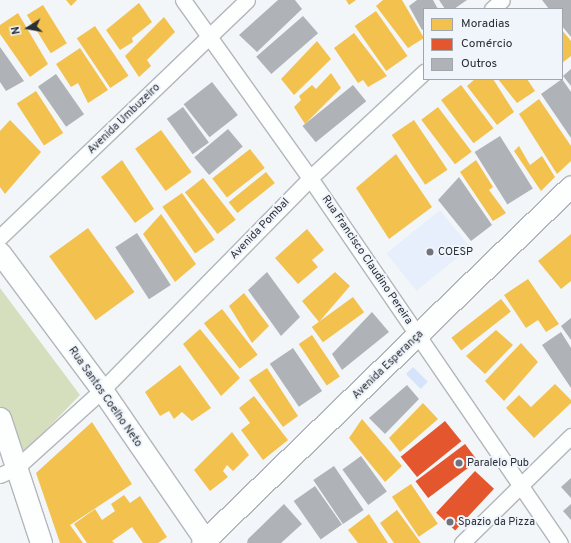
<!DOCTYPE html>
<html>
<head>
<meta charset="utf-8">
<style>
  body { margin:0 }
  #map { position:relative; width:571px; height:543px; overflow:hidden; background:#f3f6f9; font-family:Overpass,sans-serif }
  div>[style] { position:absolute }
  .built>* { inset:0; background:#e6effb; transform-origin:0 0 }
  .green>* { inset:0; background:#d5dfbd }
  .water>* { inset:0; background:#d5e4fa; transform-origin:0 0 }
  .homes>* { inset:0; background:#f2c14e; transform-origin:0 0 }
  .shops>* { inset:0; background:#e4572e; transform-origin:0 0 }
  .building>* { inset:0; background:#afb2b7; transform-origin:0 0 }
  .roads { filter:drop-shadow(1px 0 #b3b7bb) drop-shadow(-1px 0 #b3b7bb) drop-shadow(0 1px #b3b7bb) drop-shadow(0 -1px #b3b7bb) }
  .street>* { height:15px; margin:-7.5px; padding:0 7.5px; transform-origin:7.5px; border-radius:7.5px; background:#fdfefe }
  .secondary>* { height:21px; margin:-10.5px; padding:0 10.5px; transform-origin:10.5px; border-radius:10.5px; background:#fdfefe }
  .dots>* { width:11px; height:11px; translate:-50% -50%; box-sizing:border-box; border:2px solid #f0f5fc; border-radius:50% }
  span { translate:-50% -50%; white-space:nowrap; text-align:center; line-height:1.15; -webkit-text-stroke:4px #f0f5fc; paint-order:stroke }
  .street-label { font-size:11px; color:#2a2e35 }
  .poi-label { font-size:11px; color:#2a2e35 }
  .left { translate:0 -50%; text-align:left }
  .legend { position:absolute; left:423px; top:8px; width:140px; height:72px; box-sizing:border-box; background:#f0f5fc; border:1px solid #a1a5ac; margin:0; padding:5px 7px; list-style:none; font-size:12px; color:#2a2e35 }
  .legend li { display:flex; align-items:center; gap:8px; height:20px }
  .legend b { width:20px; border:1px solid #a1a5ac }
  .north { position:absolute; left:8px; top:8px; width:40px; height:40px; -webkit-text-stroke:3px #f0f5fc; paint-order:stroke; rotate:259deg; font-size:11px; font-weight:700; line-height:16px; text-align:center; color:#2a2e35 }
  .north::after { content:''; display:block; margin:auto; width:14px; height:18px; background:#2a2e35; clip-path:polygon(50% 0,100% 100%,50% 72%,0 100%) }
</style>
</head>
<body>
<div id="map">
  <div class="built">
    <i style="left:440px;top:210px;width:48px;height:69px;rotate:51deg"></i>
  </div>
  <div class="green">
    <i style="clip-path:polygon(0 288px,80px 395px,12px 465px,0 421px)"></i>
  </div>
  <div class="water">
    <i style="left:413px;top:367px;width:21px;height:10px;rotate:45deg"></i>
  </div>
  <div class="homes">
    <i style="clip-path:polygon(66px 0,77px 0,71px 6px)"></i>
    <i style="clip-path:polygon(346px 0,356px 0,349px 5px)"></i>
    <i style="clip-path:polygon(383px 0,402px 0,424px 38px,408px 48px,376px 6px)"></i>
    <i style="clip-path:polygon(139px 3px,152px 22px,132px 38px,133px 42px,120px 50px,106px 30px)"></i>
    <i style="left:43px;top:5px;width:45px;height:19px;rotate:58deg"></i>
    <i style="left:376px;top:11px;width:55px;height:26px;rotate:55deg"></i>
    <i style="clip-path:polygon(18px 13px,48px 64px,30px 77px,0 34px,0 25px)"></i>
    <i style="clip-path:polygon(164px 17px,175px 32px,147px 60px,151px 66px,139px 77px,125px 56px)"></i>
    <i style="left:95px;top:26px;width:60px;height:22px;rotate:56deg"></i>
    <i style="clip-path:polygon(562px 30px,571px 41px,571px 56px,562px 63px)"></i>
    <i style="clip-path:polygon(354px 33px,387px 76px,368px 87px,363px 80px,358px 83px,334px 48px)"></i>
    <i style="clip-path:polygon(317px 41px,331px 59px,294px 95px,281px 79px)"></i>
    <i style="clip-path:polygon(80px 48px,108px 90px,88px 103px,78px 83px,71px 87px,56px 64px)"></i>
    <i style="clip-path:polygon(331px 73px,341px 88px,305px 124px,294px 107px,301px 100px,299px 96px,312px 85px,316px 89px)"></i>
    <i style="clip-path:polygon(475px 79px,493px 79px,514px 112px,497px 125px,467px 86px)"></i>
    <i style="clip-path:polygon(498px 79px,527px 79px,535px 91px,517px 103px)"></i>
    <i style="left:461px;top:85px;width:54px;height:25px;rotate:53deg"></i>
    <i style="left:36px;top:91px;width:50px;height:23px;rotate:57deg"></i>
    <i style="clip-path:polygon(539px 99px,571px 146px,571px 161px,557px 174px,519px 114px)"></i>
    <i style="left:438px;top:107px;width:56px;height:21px;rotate:53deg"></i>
    <i style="clip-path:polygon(10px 120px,41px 152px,5px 194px,0 187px,0 131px)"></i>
    <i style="left:414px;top:120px;width:60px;height:27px;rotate:56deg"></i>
    <i style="left:161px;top:130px;width:52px;height:32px;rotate:54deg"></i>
    <i style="clip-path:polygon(519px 146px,530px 165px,542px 156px,555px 177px,541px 191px,514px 151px)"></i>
    <i style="left:250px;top:149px;width:24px;height:48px;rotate:52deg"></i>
    <i style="clip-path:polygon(396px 154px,432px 207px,389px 239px,356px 188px)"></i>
    <i style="clip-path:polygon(122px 160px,154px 209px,135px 223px,101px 177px)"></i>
    <i style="clip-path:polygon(476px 160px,493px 187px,489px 190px,506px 213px,493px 221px,460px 172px)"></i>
    <i style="left:266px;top:172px;width:14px;height:48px;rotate:51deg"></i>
    <i style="left:203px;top:178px;width:53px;height:23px;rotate:52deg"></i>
    <i style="left:182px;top:193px;width:57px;height:24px;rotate:55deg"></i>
    <i style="clip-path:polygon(161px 214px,196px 264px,175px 282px,143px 234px)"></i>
    <i style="left:88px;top:228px;width:79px;height:48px;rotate:54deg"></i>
    <i style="clip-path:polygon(307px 229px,324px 250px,312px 260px,318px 267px,298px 284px,275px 258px)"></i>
    <i style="clip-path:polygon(571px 234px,571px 281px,561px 289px,538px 261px)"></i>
    <i style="clip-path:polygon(335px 272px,350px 286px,319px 322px,302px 301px)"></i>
    <i style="clip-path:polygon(528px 279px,559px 324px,546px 332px,538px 320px,526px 328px,504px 295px)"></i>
    <i style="clip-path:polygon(244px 293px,269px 326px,252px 343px,229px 306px)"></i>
    <i style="left:353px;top:297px;width:19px;height:51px;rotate:54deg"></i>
    <i style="left:501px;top:299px;width:16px;height:63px;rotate:52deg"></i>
    <i style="left:222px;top:309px;width:58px;height:23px;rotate:52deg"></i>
    <i style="clip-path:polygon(200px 329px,240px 378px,221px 396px,183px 344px)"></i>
    <i style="clip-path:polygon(496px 330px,513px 345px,485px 374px,466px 356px)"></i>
    <i style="left:312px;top:335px;width:50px;height:16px;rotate:56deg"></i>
    <i style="clip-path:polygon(521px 343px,538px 362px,504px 401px,485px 381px)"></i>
    <i style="clip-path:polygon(180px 365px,211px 408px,192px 421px,182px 412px,174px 419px,169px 411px,160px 416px,145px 392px)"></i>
    <i style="clip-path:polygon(267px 368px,298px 416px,283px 427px,249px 380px)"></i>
    <i style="clip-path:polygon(555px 384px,571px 400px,571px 403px,534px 438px,506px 408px,519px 395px,531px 407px)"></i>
    <i style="clip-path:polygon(254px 396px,288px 440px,263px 460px,241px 430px,250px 423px,239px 408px)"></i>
    <i style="clip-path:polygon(423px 403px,438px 419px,400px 452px,389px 438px)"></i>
    <i style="clip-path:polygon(362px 419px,402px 466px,385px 482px,349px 438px)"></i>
    <i style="clip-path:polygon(92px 422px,132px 484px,70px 525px,83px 543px,60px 543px,36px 473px)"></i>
    <i style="clip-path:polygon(232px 432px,249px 455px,233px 471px,227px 465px,223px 471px,228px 477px,210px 491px,194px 470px)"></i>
    <i style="left:411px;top:484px;width:48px;height:23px;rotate:56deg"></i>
    <i style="clip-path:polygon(124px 495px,130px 503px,140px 496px,167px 537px,158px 543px,143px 543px,132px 527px,112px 541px,114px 543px,87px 543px,74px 524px,95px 509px,102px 520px,115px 511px,111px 504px)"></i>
    <i style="clip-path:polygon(397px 510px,421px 543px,394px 543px,380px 523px)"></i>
    <i style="clip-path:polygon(369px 514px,388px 543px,358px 543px,348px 530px)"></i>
  </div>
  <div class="shops">
    <i style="left:445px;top:421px;width:26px;height:57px;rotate:51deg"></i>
    <i style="left:465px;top:444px;width:21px;height:62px;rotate:53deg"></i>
    <i style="left:475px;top:471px;width:26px;height:57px;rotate:43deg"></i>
  </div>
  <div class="building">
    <i style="clip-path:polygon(278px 0,295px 0,302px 9px,257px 52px,239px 35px)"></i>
    <i style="clip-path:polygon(417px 0,433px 0,438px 9px,424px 9px,424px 29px,422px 30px,409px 6px)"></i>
    <i style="clip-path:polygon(439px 0,467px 0,454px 9px,445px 9px)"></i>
    <i style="clip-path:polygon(542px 0,571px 0,571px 37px,562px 26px,562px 9px,549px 9px)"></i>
    <i style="left:303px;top:16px;width:23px;height:62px;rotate:49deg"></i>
    <i style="clip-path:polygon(0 47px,24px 81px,6px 91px,0 82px)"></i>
    <i style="clip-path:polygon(571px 69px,571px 86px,563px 76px)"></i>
    <i style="left:56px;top:74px;width:49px;height:22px;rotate:55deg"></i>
    <i style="clip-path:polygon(562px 79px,571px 92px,571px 138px,541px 94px)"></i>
    <i style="left:212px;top:82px;width:42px;height:36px;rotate:52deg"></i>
    <i style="left:353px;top:85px;width:21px;height:65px;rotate:51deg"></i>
    <i style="left:183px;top:107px;width:44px;height:20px;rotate:54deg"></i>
    <i style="left:228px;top:129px;width:23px;height:44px;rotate:50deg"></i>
    <i style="left:500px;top:136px;width:62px;height:30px;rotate:58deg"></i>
    <i style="clip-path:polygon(459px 177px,492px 225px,471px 241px,438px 200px)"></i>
    <i style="left:137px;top:233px;width:62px;height:26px;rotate:57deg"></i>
    <i style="clip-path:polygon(267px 272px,300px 317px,281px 336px,248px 290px)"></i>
    <i style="clip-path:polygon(372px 312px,389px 332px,342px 370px,332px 354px)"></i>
    <i style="clip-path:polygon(571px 318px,571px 340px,561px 326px)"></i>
    <i style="clip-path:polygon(561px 332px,571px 348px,571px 388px,542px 345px)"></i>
    <i style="left:293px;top:348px;width:52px;height:28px;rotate:56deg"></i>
    <i style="clip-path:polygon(407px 385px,419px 399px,385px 434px,369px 418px)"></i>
    <i style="left:361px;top:456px;width:44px;height:23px;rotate:54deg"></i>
    <i style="left:334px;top:466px;width:53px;height:25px;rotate:56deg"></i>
    <i style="clip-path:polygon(571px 478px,571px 498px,561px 487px)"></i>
    <i style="left:315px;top:486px;width:47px;height:26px;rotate:55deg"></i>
    <i style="clip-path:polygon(284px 504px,302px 524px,281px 543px,247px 543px,248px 539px)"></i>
    <i style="clip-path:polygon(571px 504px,571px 520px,563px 511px)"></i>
  </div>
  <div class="roads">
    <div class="street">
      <i style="left:183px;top:0;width:219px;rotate:54.5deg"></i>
      <i style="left:310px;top:178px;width:442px;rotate:55.6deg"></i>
      <i style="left:492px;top:9px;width:13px;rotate:-42deg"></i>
      <i style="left:0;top:237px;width:342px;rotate:-43.8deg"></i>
      <i style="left:0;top:475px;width:17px;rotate:-24deg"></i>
      <i style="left:16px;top:468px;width:116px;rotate:-42.2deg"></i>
      <i style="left:102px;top:390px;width:297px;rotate:-45.5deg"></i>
      <i style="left:310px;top:178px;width:156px;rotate:-42.9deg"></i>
      <i style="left:462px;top:543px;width:153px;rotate:-44.5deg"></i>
    </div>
    <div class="secondary">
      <i style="left:0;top:253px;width:171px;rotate:53.3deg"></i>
      <i style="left:102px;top:390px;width:186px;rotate:55.5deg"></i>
      <i style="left:0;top:418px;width:132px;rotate:71.8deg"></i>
      <i style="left:202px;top:543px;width:513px;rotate:-44.05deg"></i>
    </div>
  </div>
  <div class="dots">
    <i style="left:430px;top:252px;background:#70747a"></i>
    <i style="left:459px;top:463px;background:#70747a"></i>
    <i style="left:450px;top:522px;background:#70747a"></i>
  </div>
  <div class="street-label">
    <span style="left:124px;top:119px;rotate:-44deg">Avenida Umbuzeiro</span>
    <span style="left:260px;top:229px;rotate:-46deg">Avenida Pombal</span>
    <span style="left:367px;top:260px;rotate:56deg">Rua Francisco Claudino Pereira</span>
    <span style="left:388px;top:365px;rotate:-44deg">Avenida Esperança</span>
    <span style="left:105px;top:397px;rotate:55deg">Rua Santos Coelho Neto</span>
  </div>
  <div class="poi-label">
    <span class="left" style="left:438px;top:252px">COESP</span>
    <span class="left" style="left:467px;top:463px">Paralelo Pub</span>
    <span class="left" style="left:458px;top:522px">Spazio da Pizza</span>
  </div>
  <ul class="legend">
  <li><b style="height:11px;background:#f2c14e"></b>Moradias</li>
  <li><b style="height:11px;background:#e4572e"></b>Comércio</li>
  <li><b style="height:11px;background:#afb2b7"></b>Outros</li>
  </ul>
  <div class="north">N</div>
</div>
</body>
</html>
